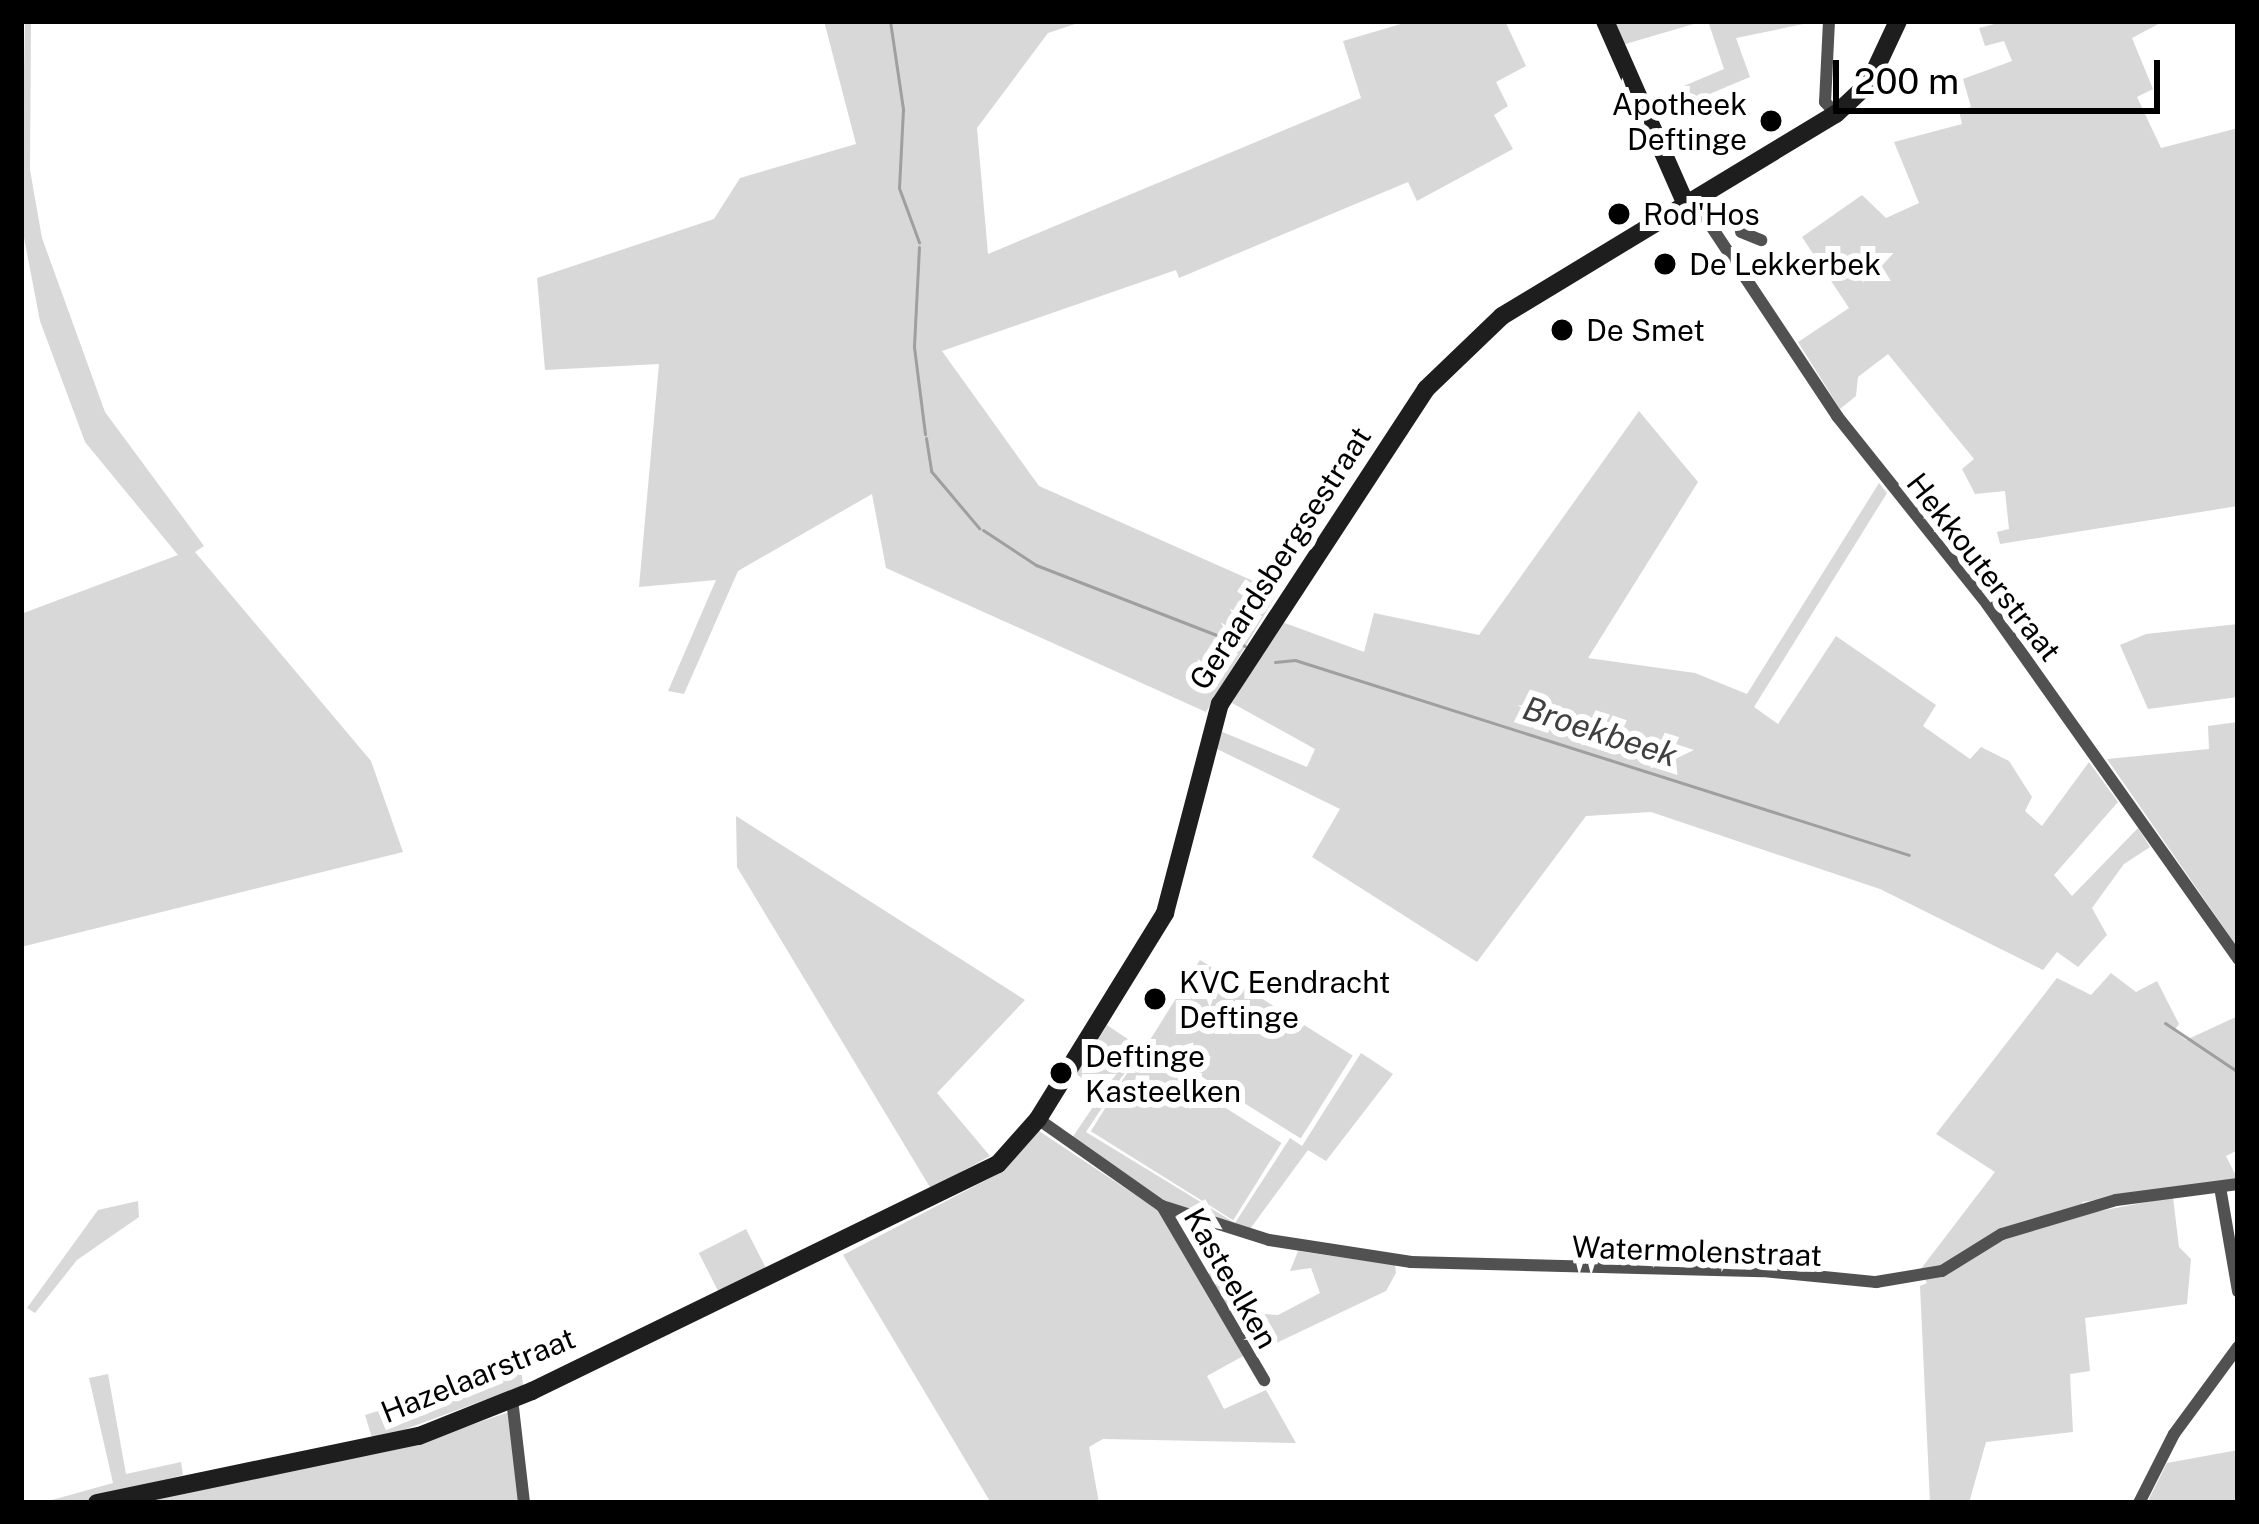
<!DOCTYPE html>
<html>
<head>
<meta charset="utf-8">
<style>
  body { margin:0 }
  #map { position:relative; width:2259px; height:1524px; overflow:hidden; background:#fff; font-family:"Public Sans",sans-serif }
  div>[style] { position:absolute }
  .green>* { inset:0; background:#d8d8d8; transform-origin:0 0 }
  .stream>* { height:3px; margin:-1.5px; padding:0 1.5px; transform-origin:1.5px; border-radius:1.5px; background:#9f9f9f }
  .street>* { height:12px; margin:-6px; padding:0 6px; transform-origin:6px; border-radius:6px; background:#515151 }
  .secondary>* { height:18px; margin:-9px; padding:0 9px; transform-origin:9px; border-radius:9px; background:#1e1e1e }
  .dots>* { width:33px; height:33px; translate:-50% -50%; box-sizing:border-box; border:6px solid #fff; border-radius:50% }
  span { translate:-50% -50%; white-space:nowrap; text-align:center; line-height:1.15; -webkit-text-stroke:12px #fff; paint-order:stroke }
  .poi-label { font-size:30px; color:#000 }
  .right { translate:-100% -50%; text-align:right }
  .left { translate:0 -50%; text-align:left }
  .street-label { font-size:30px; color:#000 }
  .water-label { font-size:33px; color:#404040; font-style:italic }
  .frame { position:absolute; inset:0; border:24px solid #000; pointer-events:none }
  .scale { position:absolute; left:1833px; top:60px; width:327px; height:54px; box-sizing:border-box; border:6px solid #000; border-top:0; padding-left:15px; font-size:36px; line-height:42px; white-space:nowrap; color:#000; -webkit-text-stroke:9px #fff; paint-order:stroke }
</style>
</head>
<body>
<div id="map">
  <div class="green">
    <i style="clip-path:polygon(25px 21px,31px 21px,30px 170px,42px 238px,105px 412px,204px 546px,195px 552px,371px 761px,403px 852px,21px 947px,21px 614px,178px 555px,85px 442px,40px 321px,21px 222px)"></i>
    <i style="clip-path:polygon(824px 21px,1084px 21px,1048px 33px,977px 128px,988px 254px,1361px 98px,1343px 41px,1411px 21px,1505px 21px,1526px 66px,1496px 82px,1508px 106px,1494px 115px,1513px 149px,1417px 201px,1408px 182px,1179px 278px,1176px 270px,942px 351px,1039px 486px,1278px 592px,1206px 712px,886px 568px,872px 494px,738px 571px,684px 694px,668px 691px,716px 580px,639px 587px,659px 364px,545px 370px,537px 278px,714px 219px,740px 178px,856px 144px)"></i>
    <i style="clip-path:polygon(1612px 21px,1704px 21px,1622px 45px)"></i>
    <i style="clip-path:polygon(1708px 21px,1818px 21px,1736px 38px,1750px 77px,1650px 119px,1646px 102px,1724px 69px)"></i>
    <i style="clip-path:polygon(2006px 21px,2164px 21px,2132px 38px,2153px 89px,2137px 97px,2161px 148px,2238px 128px,2238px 506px,2000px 544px,1997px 532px,2009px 529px,2005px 491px,1975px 494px,1962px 469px,1974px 459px,1888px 354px,1858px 377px,1856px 396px,1840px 409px,1798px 342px,1849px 308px,1802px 237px,1862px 195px,1886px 218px,1919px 203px,1894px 142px,1962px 124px,1959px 111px,1971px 107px,1963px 79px,2012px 61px,2004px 41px,1985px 46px,1979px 28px)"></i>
    <i style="clip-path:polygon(1639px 411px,1698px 482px,1588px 658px,1695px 673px,1747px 694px,1879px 483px,1887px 493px,1754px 707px,1778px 724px,1836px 636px,1936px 705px,1923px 726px,1970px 759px,1981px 747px,2009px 761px,2032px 797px,2025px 811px,2042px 826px,2089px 762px,2118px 802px,2054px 875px,2072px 896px,2138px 828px,2150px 847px,2124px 864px,2092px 908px,2107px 935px,2078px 967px,2057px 952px,2043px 970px,1880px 889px,1651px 812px,1586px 816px,1477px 962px,1312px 857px,1340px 809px,1215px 748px,1220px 731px,1307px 767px,1315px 749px,1232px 703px,1282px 622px,1364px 652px,1374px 613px,1479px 635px)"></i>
    <i style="clip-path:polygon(2238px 624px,2238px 697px,2148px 709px,2120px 645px,2146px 634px)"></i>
    <i style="clip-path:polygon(2238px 722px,2238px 948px,2107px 759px,2209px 749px,2208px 726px)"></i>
    <i style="clip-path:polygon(736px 816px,1025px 1000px,937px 1093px,990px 1156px,931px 1189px,737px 867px)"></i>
    <i style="left:1200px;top:960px;width:180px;height:98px;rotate:32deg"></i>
    <i style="clip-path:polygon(2111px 973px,2136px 992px,2157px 981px,2179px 1024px,2174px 1031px,2186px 1040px,2238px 1016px,2238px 1150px,2226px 1156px,2238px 1180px,2082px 1202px,2084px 1214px,2173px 1197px,2179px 1247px,2191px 1259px,2187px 1304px,2085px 1318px,2090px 1371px,2070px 1374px,2073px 1432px,1986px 1442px,1969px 1503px,1930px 1503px,1920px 1286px,1927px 1283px,1920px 1270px,1995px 1172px,1936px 1134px,2057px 978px,2091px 995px)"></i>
    <i style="clip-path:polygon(1107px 1025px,1141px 1048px,1086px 1132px,1235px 1223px,1290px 1138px,1302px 1146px,1361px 1053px,1393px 1074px,1326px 1161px,1308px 1150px,1250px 1229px,1163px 1200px,1072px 1138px,1103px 1092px,1076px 1074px)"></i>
    <i style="left:1139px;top:1054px;width:168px;height:91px;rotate:32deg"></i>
    <i style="clip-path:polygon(1039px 1131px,1158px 1210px,1245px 1355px,1207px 1376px,1224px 1409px,1266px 1390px,1296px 1443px,1103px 1439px,1089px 1447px,1099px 1503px,991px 1503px,843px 1255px,996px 1175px)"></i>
    <i style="clip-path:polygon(138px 1201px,139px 1217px,77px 1260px,35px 1313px,27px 1308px,98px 1210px)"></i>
    <i style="left:746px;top:1229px;width:47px;height:53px;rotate:63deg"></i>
    <i style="clip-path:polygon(1298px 1251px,1395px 1265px,1396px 1273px,1386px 1291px,1255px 1353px,1208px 1274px,1227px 1260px,1251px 1313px,1278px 1315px,1320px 1293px,1311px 1268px,1290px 1271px)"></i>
    <i style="clip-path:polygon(521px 1367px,523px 1386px,373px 1441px,365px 1415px)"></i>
    <i style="clip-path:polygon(108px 1374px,126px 1474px,181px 1462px,183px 1475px,75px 1503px,41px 1503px,113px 1483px,89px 1378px)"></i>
    <i style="clip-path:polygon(509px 1412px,519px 1503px,129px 1503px,403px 1448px)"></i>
    <i style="clip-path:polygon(2238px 1450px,2238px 1503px,2147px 1503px,2167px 1463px)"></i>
  </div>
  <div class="stream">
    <i style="left:890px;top:21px;width:89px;rotate:81.6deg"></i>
    <i style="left:903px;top:109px;width:79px;rotate:92.9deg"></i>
    <i style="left:899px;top:188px;width:58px;rotate:69.7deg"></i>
    <i style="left:919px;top:247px;width:100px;rotate:92.9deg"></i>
    <i style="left:914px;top:347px;width:88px;rotate:82.8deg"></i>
    <i style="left:926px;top:438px;width:33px;rotate:81deg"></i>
    <i style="left:931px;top:471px;width:75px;rotate:49.9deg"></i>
    <i style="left:983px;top:530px;width:64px;rotate:33.4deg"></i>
    <i style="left:1036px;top:565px;width:224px;rotate:21.2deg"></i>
    <i style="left:1275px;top:662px;width:20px;rotate:-6deg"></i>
    <i style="left:1295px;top:660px;width:644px;rotate:17.62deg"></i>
    <i style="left:2165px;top:1023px;width:88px;rotate:33.9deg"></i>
  </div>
  <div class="street">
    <i style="left:1829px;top:21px;width:81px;rotate:92.8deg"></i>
    <i style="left:1825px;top:102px;width:16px;rotate:47deg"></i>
    <i style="left:1695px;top:202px;width:257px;rotate:56.4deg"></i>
    <i style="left:1837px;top:416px;width:241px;rotate:51.4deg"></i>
    <i style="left:1987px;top:604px;width:435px;rotate:54.7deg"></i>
    <i style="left:1741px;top:232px;width:22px;rotate:22deg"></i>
    <i style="left:1038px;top:1119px;width:151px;rotate:35.1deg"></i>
    <i style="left:1162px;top:1206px;width:202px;rotate:59.6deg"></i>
    <i style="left:2220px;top:1187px;width:106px;rotate:80.2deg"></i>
    <i style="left:1162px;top:1206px;width:112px;rotate:17.6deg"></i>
    <i style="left:1269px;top:1240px;width:144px;rotate:8.8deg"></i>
    <i style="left:1411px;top:1262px;width:352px;rotate:1.5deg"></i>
    <i style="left:1763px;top:1271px;width:114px;rotate:5.6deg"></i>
    <i style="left:1876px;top:1282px;width:67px;rotate:-9.5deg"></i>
    <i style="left:1942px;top:1271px;width:70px;rotate:-31.7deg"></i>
    <i style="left:2002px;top:1234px;width:119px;rotate:-16.6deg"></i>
    <i style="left:2116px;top:1200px;width:123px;rotate:-7.5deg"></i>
    <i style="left:512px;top:1399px;width:105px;rotate:83.4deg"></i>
    <i style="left:2139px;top:1503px;width:77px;rotate:-63.1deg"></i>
    <i style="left:2174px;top:1434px;width:108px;rotate:-53.7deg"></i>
  </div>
  <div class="secondary">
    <i style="left:1605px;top:21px;width:203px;rotate:66.2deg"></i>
    <i style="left:97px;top:1503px;width:329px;rotate:-11.8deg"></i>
    <i style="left:419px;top:1436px;width:122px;rotate:-21.7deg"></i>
    <i style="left:532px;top:1391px;width:518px;rotate:-25.97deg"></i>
    <i style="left:998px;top:1164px;width:60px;rotate:-48.4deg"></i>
    <i style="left:1038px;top:1119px;width:242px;rotate:-58.3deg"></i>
    <i style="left:1165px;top:913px;width:216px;rotate:-75.3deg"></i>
    <i style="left:1220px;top:704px;width:376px;rotate:-56.8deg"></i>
    <i style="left:1426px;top:389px;width:105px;rotate:-43.8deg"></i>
    <i style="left:1502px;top:316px;width:390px;rotate:-31.2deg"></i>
    <i style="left:1836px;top:114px;width:45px;rotate:-43.2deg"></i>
    <i style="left:1869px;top:83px;width:68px;rotate:-64.9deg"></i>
  </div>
  <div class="dots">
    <i style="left:1771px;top:121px;background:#000"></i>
    <i style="left:1619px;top:214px;background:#000"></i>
    <i style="left:1665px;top:264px;background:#000"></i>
    <i style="left:1562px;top:330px;background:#000"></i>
    <i style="left:1155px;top:999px;background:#000"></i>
    <i style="left:1061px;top:1073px;background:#000"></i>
  </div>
  <div class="poi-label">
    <span class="right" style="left:1747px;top:121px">Apotheek<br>Deftinge</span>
    <span class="left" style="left:1643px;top:214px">Rod'Hos</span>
    <span class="left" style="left:1689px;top:264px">De Lekkerbek</span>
    <span class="left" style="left:1586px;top:330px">De Smet</span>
    <span class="left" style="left:1179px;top:999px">KVC Eendracht<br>Deftinge</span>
    <span class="left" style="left:1085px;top:1073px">Deftinge<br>Kasteelken</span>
  </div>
  <div class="street-label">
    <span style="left:1280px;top:558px;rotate:-57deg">Geraardsbergsestraat</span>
    <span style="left:1984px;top:567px;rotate:52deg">Hekkouterstraat</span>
    <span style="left:1697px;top:1251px;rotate:2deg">Watermolenstraat</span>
    <span style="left:1231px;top:1278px;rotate:60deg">Kasteelken</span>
    <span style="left:478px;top:1375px;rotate:-22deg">Hazelaarstraat</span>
  </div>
  <div class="water-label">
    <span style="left:1600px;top:732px;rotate:18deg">Broekbeek</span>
  </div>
  <div class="frame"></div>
  <div class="scale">200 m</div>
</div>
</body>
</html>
